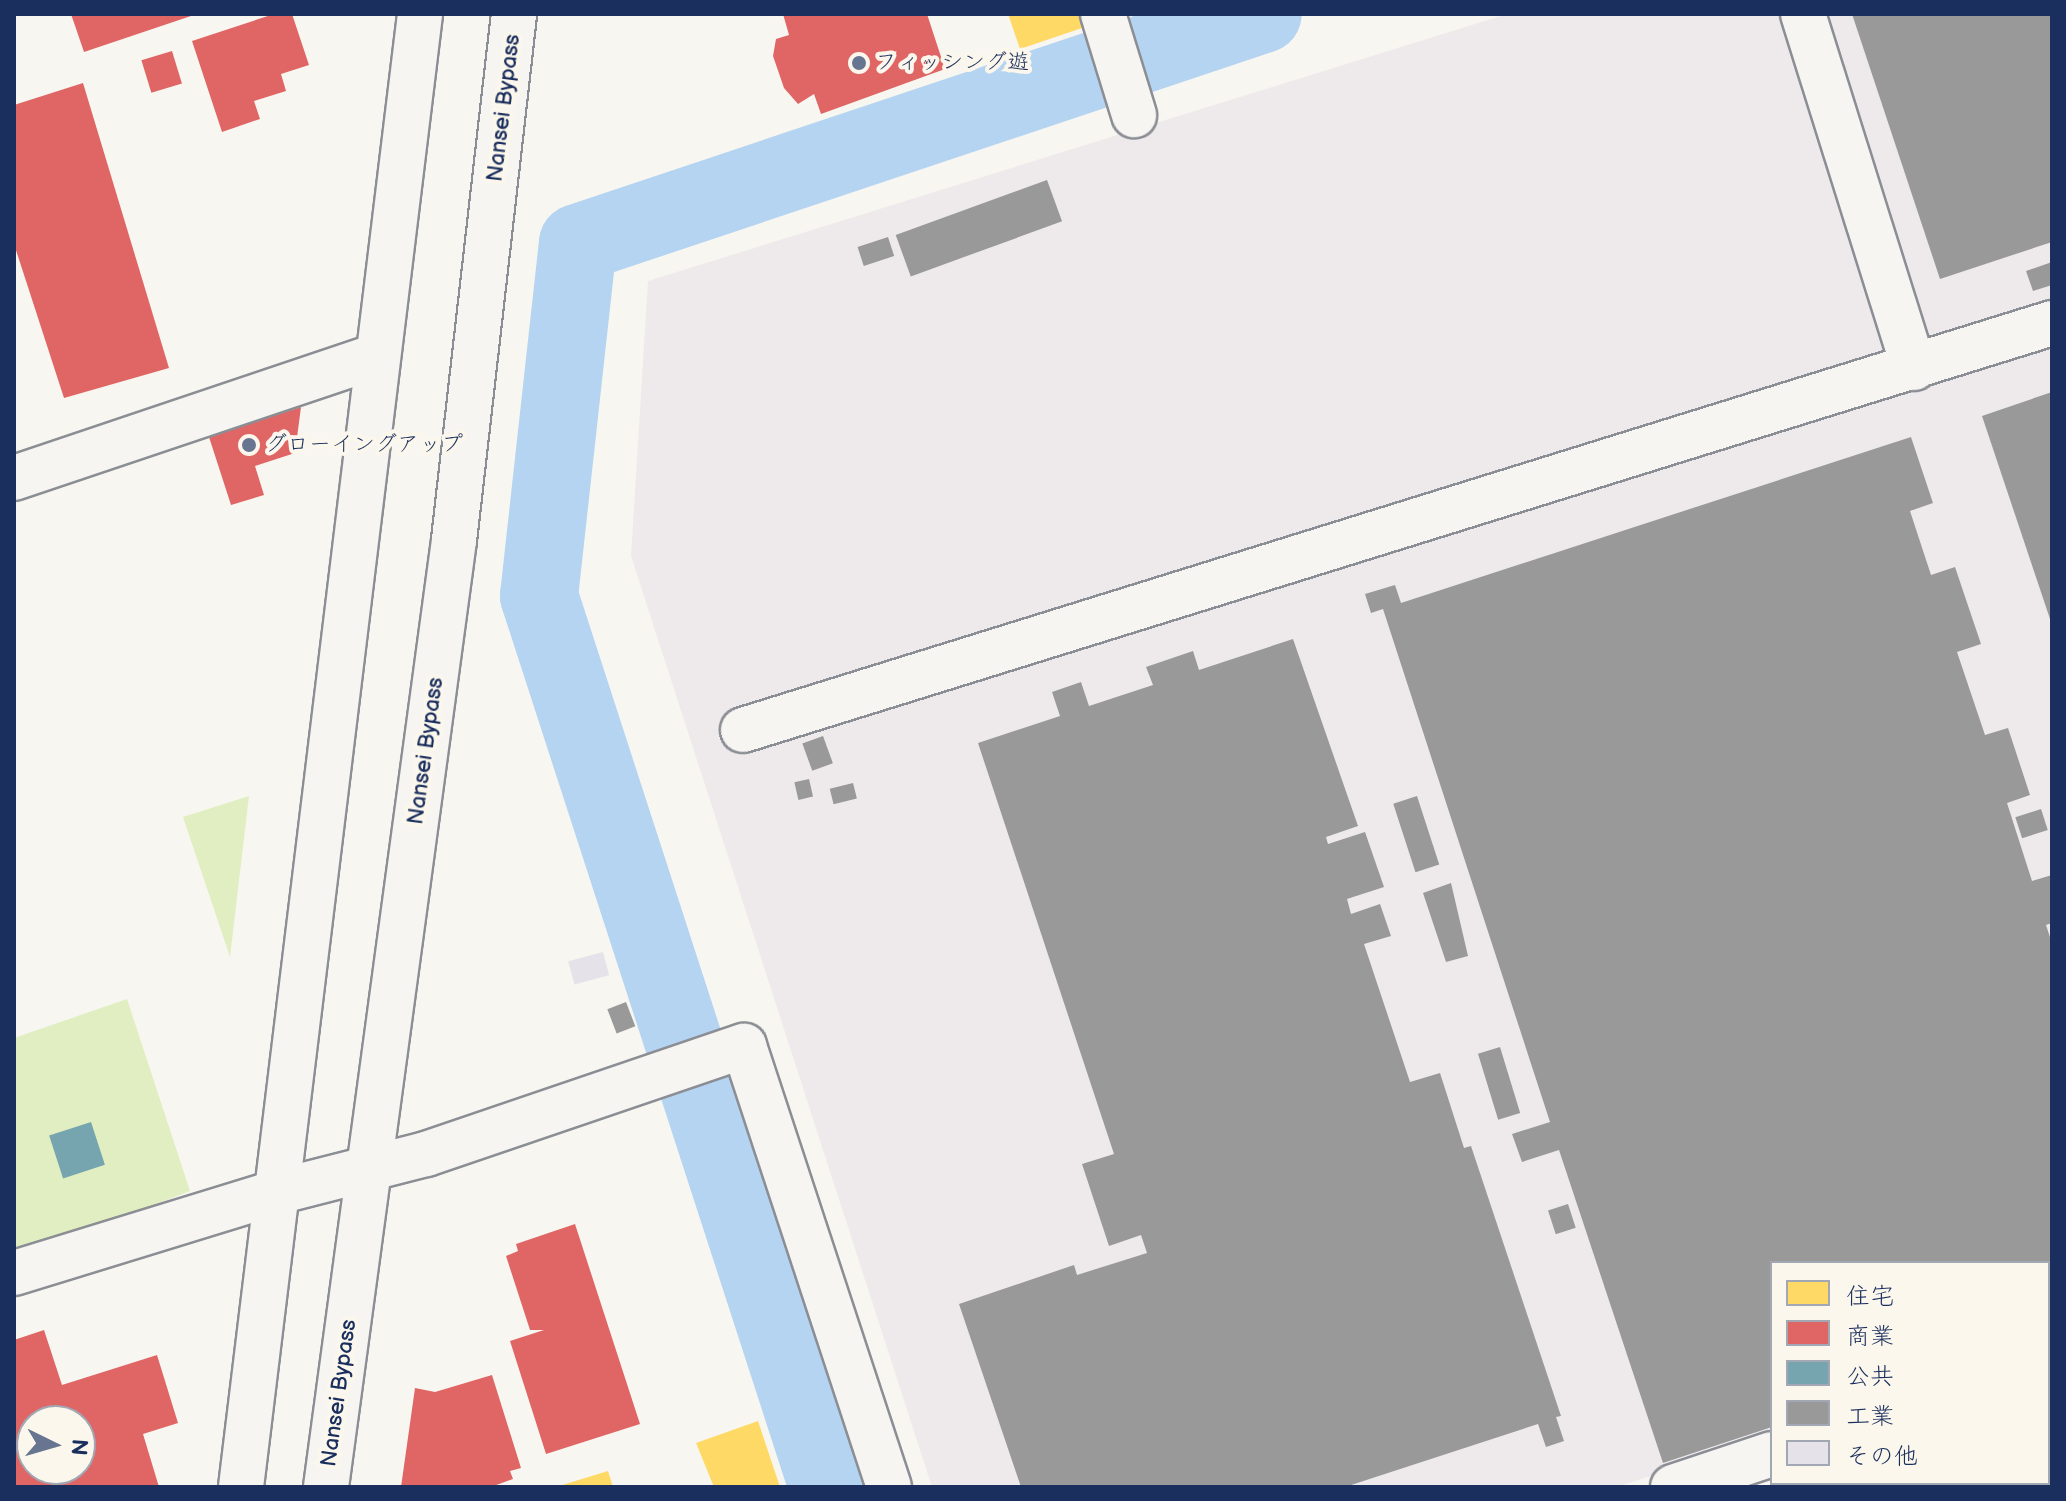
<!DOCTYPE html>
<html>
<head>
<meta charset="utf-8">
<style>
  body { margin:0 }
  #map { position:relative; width:2066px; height:1501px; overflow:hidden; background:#f8f6f0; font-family:"Balsamiq Sans","Klee One",sans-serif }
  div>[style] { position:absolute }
  .built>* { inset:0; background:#eeeaec }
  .green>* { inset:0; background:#e1eec2 }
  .homes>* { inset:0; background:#ffd966 }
  .shops>* { inset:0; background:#e06666; transform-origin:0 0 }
  .public>* { inset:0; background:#76a5af; transform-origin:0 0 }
  .industry>* { inset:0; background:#999; transform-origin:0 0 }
  .river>* { height:78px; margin:-39px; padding:0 39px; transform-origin:39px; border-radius:39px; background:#b5d4f1 }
  .building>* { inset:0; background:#e5e3e9; transform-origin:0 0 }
  .roads { filter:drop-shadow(2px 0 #8b8e94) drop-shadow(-2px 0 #8b8e94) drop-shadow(0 2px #8b8e94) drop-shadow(0 -2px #8b8e94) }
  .minor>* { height:44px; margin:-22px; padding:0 22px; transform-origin:22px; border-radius:22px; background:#f6f5f1 }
  .highway>* { height:44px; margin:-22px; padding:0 22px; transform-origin:22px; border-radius:22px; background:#f6f5f1 }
  .dots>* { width:22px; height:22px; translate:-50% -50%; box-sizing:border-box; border:4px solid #fbf7ec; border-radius:50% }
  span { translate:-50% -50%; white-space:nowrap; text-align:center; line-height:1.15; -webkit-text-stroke:8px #fbf7ec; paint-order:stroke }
  .poi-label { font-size:22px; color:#1b2f5e }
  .left { translate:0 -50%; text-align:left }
  .street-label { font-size:22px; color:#1b2f5e }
  .frame { position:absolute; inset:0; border:16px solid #1b2f5e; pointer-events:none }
  .legend { position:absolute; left:1770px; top:1261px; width:280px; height:224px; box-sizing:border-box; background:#fbf7ec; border:2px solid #a1a7b3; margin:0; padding:10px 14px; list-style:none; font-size:24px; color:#1b2f5e }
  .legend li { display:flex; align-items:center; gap:16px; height:40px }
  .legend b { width:40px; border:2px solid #a1a7b3 }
  .north { position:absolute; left:16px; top:1405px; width:80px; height:80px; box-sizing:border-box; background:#fbf7ec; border:2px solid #a1a7b3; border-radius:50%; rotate:95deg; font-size:22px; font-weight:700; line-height:32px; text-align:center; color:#1b2f5e }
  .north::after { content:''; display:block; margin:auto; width:28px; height:36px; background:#687591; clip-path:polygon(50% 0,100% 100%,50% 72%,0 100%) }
</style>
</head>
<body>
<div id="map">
  <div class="built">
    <i style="clip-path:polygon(1507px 14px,2052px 14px,2052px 1346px,2048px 1348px,2048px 1263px,1772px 1263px,1772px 1437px,1617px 1487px,932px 1487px,631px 556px,648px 281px)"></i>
  </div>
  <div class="green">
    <i style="clip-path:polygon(249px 796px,230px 957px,183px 817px)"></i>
    <i style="clip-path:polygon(127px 999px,190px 1191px,14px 1258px,14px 1038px)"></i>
  </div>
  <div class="homes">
    <i style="clip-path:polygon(1008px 14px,1081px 14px,1085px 27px,1020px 49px)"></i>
    <i style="clip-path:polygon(758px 1421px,780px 1487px,714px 1487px,696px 1443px)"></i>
    <i style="clip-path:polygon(608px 1471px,613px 1487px,559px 1487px,559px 1486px)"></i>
  </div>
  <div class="shops">
    <i style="clip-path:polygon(71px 14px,194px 14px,194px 15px,84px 52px)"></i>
    <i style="clip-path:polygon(274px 14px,292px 14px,309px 65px,281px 74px,286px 91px,254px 101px,260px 119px,222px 132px,192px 41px)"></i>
    <i style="clip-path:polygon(783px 14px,927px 14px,945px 69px,821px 114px,814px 94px,798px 104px,784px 88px,773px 56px,776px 39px,789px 35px)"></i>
    <i style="left:172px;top:51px;width:34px;height:32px;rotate:73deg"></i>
    <i style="clip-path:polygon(83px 83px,169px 368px,64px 398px,14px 244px,14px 105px)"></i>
    <i style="clip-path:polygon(301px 407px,295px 453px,255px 466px,264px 495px,231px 505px,209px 437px)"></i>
    <i style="clip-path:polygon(575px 1224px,640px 1424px,546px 1454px,510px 1341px,544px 1330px,530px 1330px,506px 1256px,518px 1251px,516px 1244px)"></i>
    <i style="clip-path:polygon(evenodd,44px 1330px,62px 1385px,157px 1355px,178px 1423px,143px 1434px,159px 1487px,14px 1487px,14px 1340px,44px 1330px,32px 1421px,80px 1421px,80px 1469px,32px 1469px,32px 1421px)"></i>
    <i style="clip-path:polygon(492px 1375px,521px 1468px,510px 1471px,513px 1479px,491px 1487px,401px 1487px,415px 1388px,435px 1392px)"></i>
  </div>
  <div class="public">
    <i style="left:91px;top:1122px;width:45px;height:44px;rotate:72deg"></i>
  </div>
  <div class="industry">
    <i style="clip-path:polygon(1852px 14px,2052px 14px,2052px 242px,1940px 279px)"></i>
    <i style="left:1047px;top:180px;width:44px;height:161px;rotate:70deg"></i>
    <i style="left:888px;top:237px;width:20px;height:32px;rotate:72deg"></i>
    <i style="clip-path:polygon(2052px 262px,2052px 285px,2033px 291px,2026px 271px)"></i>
    <i style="clip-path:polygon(2052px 392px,2052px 622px,2051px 622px,1982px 416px)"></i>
    <i style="clip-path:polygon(1911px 437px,1933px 503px,1910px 511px,1931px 575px,1955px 567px,1981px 644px,1957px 652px,1985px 735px,2008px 728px,2030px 795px,2007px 803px,2032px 881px,2052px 875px,2052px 923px,2046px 925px,2052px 943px,2052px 1336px,2048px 1337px,2048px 1263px,1772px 1263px,1772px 1427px,1663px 1463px,1559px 1150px,1522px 1162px,1512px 1134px,1550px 1122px,1383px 609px,1371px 613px,1365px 594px,1395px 585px,1401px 603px)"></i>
    <i style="clip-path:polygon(1293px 639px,1358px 826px,1326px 837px,1328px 844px,1365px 832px,1384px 887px,1347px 899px,1351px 914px,1380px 904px,1391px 936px,1364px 944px,1410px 1082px,1440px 1073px,1464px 1148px,1471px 1146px,1561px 1416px,1556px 1417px,1564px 1441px,1546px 1447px,1538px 1424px,1345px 1487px,1021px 1487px,959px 1304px,1074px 1265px,1077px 1275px,1147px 1253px,1141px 1235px,1109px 1246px,1082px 1164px,1114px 1154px,978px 743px,1060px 716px,1052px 692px,1081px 682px,1089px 706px,1153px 685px,1146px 667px,1193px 651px,1199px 670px)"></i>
    <i style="left:823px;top:736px;width:29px;height:22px;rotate:70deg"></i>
    <i style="left:809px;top:779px;width:18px;height:15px;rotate:77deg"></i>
    <i style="left:853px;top:783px;width:16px;height:24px;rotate:76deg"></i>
    <i style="left:1417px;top:796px;width:72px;height:25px;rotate:72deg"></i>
    <i style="left:2041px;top:809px;width:22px;height:27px;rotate:72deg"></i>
    <i style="clip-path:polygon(1451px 883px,1468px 956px,1446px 962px,1423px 893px)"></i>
    <i style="left:626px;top:1002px;width:26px;height:20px;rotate:69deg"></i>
    <i style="left:1500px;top:1047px;width:69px;height:23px;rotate:73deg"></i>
    <i style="left:1568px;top:1204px;width:25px;height:21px;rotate:72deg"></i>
  </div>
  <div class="river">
    <i style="left:828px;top:1487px;width:937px;rotate:-107.97deg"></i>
    <i style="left:539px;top:596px;width:355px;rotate:-83.7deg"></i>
    <i style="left:578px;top:243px;width:722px;rotate:-18.49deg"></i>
  </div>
  <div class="building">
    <i style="left:603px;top:952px;width:24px;height:36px;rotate:75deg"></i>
  </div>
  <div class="roads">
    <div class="minor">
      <i style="left:1103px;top:14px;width:106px;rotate:72.9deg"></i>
      <i style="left:1803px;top:14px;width:371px;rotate:72.6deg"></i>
      <i style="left:14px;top:478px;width:382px;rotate:-18.6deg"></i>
      <i style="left:743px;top:730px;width:1371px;rotate:-17.27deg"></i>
      <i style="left:14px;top:1273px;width:275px;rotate:-17.1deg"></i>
      <i style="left:277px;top:1192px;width:154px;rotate:-14.3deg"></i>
      <i style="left:426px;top:1154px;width:336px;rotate:-18.8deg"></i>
      <i style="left:744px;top:1046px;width:464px;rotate:71.8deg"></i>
      <i style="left:2048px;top:1361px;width:4px;rotate:-14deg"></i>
      <i style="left:2048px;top:1482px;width:5px;rotate:68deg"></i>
      <i style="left:1673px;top:1487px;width:104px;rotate:-18.4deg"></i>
    </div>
    <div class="highway">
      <i style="left:241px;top:1487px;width:1484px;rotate:-83.07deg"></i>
      <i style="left:326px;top:1487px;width:956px;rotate:-82.3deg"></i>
      <i style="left:454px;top:540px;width:529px;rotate:-83.49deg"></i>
    </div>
  </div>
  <div class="dots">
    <i style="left:859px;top:63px;background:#687591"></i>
    <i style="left:249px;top:445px;background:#687591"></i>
  </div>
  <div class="poi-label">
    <span class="left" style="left:875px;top:63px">フィッシング遊</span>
    <span class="left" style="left:265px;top:445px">グローイングアップ</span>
  </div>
  <div class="street-label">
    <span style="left:504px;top:108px;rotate:-83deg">Nansei Bypass</span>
    <span style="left:426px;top:751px;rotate:-82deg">Nansei Bypass</span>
    <span style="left:339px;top:1393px;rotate:-82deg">Nansei Bypass</span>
  </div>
  <div class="frame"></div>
  <ul class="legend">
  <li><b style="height:22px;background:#ffd966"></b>住宅</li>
  <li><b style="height:22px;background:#e06666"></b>商業</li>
  <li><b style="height:22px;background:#76a5af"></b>公共</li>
  <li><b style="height:22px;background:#999"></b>工業</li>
  <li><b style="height:22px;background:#e5e3e9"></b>その他</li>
  </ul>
  <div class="north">N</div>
</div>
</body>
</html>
